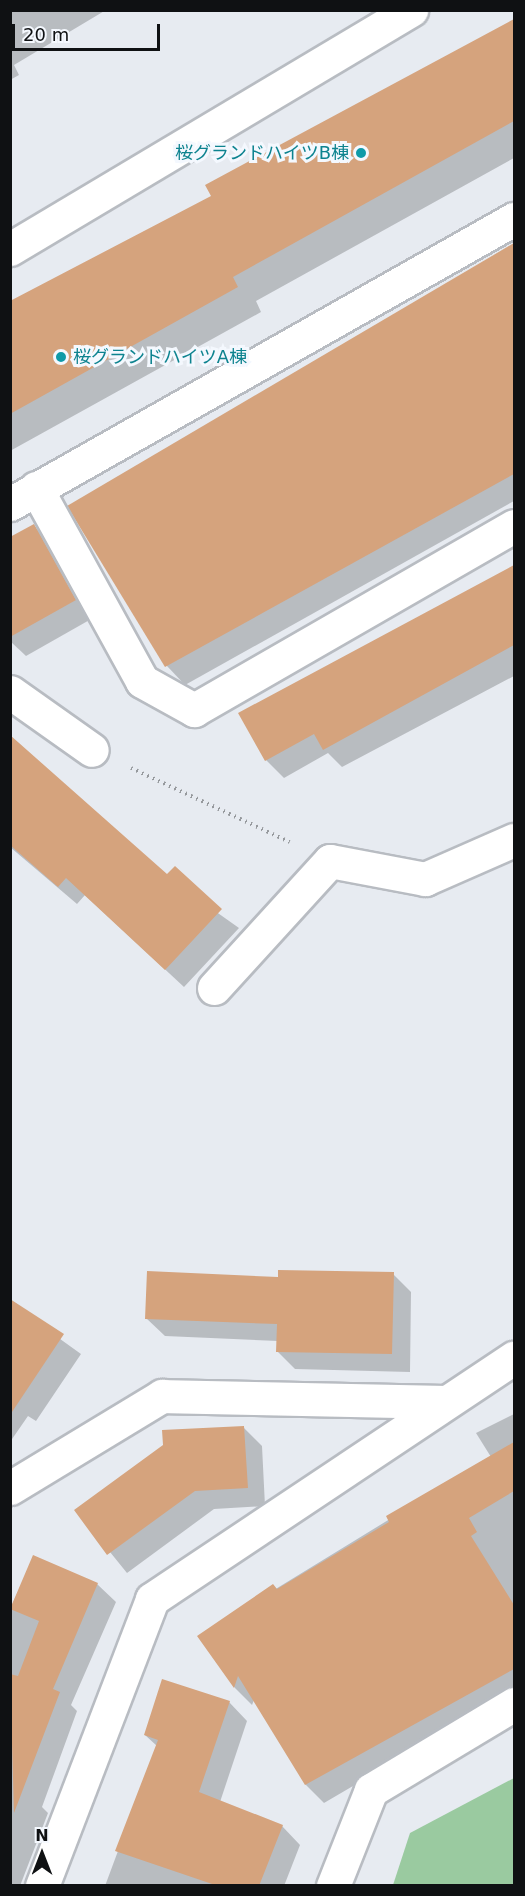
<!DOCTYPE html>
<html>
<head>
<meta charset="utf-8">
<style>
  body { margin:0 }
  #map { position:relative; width:525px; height:1896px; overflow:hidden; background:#e7ebf1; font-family:"DejaVu Sans","Noto Sans JP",sans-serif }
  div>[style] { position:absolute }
  .forest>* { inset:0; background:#9acaa0 }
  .shadow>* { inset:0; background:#0003 }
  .building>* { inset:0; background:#d5a37d }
  .path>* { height:4px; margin-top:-2px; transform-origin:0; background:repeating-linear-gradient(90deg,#96999d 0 1.5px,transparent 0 6px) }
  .roads { filter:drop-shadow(2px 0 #b8bcc2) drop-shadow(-2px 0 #b8bcc2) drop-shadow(0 2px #b8bcc2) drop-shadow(0 -2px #b8bcc2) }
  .minor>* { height:33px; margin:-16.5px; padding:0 16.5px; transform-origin:16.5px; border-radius:16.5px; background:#fff }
  .dots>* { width:16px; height:16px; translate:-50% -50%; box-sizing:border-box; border:3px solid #f4f8fe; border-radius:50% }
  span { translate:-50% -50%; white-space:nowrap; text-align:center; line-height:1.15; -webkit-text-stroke:6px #f4f8fe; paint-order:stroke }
  .culture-label { font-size:18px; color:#0d838f }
  .right { translate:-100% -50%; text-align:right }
  .left { translate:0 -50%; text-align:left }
  .frame { position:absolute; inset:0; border:12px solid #0f1113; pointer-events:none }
  .north { position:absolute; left:12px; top:1824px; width:60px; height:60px; -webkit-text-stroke:4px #f4f8fe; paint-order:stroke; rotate:0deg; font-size:16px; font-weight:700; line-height:24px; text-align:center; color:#0f1113 }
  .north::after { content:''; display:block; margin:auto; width:21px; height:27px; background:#0f1113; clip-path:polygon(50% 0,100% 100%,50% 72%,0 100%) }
  .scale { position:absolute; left:12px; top:24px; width:148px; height:27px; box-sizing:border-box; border:3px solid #0f1113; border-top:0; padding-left:8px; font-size:18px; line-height:21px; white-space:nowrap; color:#0f1113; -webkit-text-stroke:4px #f4f8fe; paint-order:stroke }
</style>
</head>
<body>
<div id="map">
  <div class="forest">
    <i style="clip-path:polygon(514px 1778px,514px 1885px,393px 1885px,410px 1833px)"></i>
  </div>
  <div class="shadow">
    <i style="clip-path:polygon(10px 10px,106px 10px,14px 65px,19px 75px,10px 80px)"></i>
    <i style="clip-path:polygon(514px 21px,514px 158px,256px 301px,261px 312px,10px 451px,10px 302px,213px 196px,207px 185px)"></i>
    <i style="clip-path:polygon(514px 245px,514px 501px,185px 685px,167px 666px,69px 506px)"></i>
    <i style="clip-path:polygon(34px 526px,52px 544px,93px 618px,26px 656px,10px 641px,10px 539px)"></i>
    <i style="clip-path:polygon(514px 566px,514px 676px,342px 767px,328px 753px,284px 778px,266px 760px,240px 713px)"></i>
    <i style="clip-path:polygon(10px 743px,167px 877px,239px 928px,184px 987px,85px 895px,77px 904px,10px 847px)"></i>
    <i style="clip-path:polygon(393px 1274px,411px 1292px,410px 1372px,295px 1369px,277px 1351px,278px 1341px,165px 1336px,146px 1318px,279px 1278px)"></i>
    <i style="clip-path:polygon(10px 1303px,81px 1354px,36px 1421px,28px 1416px,10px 1442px)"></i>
    <i style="clip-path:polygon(514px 1414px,514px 1698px,488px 1707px,324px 1803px,306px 1785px,254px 1700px,252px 1705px,235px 1688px,199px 1636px,491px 1457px,476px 1433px)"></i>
    <i style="clip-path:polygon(244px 1428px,262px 1446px,265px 1506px,214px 1509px,127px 1573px,76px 1510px)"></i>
    <i style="clip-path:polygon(34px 1557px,97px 1584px,116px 1602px,71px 1705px,77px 1711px,42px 1807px,48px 1813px,20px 1886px,10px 1886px,10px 1609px)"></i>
    <i style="clip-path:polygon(229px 1702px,247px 1721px,220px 1802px,282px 1826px,300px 1845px,284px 1886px,105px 1886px,157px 1746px,145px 1735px)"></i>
  </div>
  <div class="building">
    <i style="clip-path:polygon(514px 19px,514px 121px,233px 277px,238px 287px,10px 414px,10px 301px,211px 196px,205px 185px)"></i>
    <i style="clip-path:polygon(514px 243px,514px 474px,165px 667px,67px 506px)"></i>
    <i style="clip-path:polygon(34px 524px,76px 600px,10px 637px,10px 537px)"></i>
    <i style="clip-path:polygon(514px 565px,514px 645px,323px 750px,314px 734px,265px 761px,238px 713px)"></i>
    <i style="clip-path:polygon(10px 735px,167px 874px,175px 866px,222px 909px,165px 970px,66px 878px,58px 887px,10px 845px)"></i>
    <i style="clip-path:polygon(278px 1270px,394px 1272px,392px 1354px,276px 1352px,277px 1324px,145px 1319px,147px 1271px,278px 1277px)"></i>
    <i style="clip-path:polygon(10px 1299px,64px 1334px,10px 1415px)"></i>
    <i style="clip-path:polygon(244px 1426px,248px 1488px,195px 1491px,107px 1555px,74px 1510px,163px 1445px,162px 1430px)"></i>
    <i style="clip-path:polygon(514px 1442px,514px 1491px,469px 1518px,477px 1532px,471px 1536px,514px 1605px,514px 1669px,305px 1785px,238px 1676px,234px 1688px,197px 1636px,273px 1584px,277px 1589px,389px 1522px,386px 1516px)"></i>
    <i style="clip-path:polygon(33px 1555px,98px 1583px,53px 1689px,60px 1692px,14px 1813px,10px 1674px,18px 1676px,39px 1621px,10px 1609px)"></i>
    <i style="clip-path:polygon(162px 1679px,230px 1701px,199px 1792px,283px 1825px,259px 1886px,218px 1886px,115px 1851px,158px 1740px,144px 1735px)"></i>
  </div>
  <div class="path">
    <i style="left:131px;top:768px;width:175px;rotate:25deg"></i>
  </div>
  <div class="roads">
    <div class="minor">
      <i style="left:10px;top:249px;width:467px;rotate:-30.8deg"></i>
      <i style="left:36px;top:488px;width:220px;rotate:61.2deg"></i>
      <i style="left:142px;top:681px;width:60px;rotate:29.1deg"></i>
      <i style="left:194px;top:710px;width:369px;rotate:-29.9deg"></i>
      <i style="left:10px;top:504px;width:579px;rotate:-29.49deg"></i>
      <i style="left:10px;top:692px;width:100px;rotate:35.3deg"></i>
      <i style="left:214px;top:988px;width:172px;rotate:-47.6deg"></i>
      <i style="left:330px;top:861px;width:97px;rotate:10.7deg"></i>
      <i style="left:425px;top:879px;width:97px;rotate:-23.7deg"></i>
      <i style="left:10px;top:1488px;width:178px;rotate:-31.2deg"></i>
      <i style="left:162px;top:1396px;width:280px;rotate:1.2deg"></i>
      <i style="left:42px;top:1886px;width:307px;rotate:-69deg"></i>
      <i style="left:152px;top:1599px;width:435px;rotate:-33.7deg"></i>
      <i style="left:333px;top:1886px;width:103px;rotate:-68.4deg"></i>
      <i style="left:371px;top:1790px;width:167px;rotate:-31deg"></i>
    </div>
  </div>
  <div class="dots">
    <i style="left:361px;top:153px;background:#0f9aa8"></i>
    <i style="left:61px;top:357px;background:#0f9aa8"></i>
  </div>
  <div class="culture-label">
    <span class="right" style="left:349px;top:153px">桜グランドハイツB棟</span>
    <span class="left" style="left:73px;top:357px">桜グランドハイツA棟</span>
  </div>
  <div class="frame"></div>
  <div class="north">N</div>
  <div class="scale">20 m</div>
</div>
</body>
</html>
